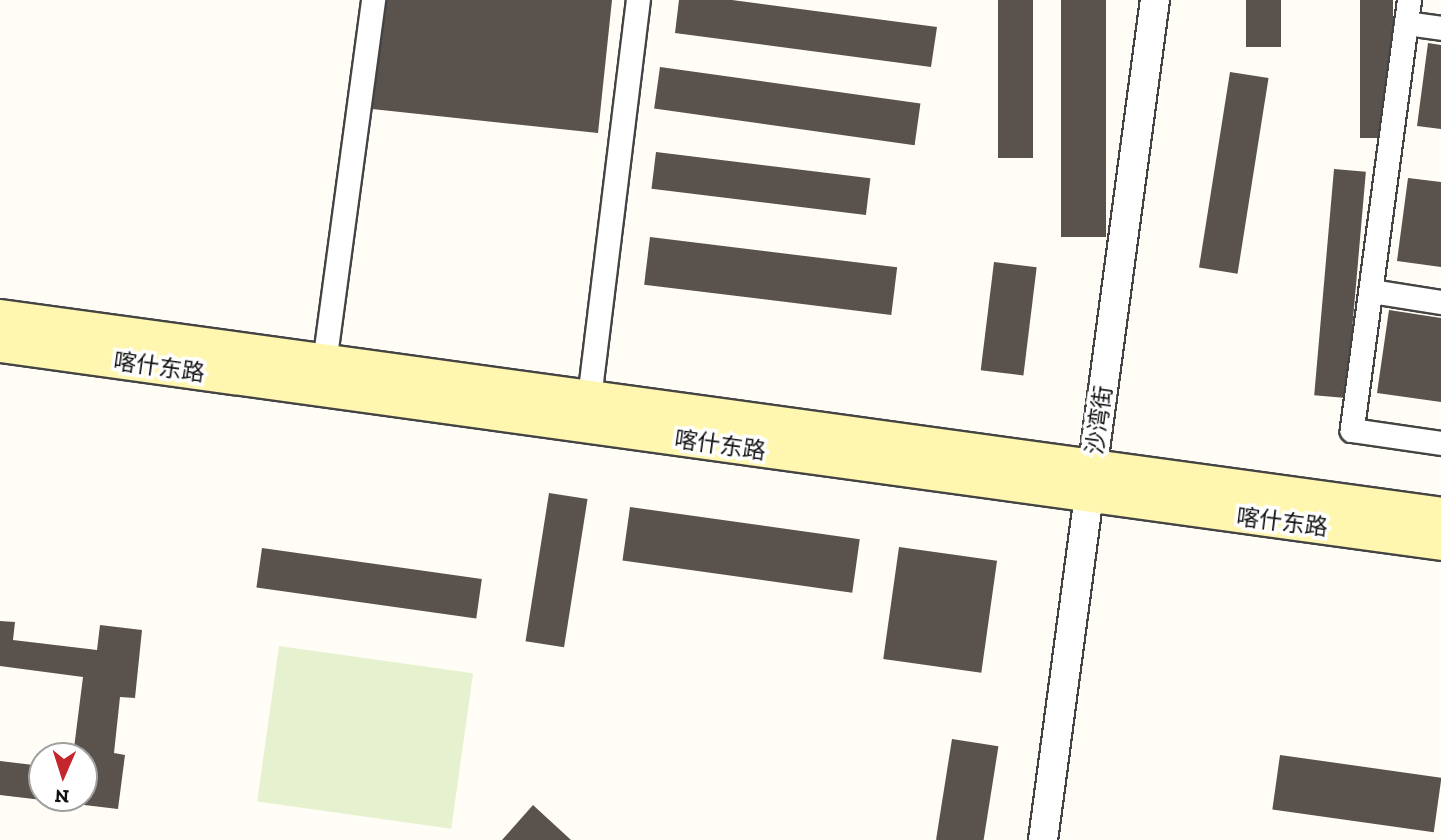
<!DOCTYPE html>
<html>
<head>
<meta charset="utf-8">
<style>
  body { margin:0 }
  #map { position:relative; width:1441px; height:840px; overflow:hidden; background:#fffdf5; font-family:"Zilla Slab","Noto Sans SC",serif }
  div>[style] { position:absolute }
  .pitch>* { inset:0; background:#e6f2cf; transform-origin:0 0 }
  .building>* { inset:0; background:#5a524d; transform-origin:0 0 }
  .roads { filter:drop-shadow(2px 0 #444) drop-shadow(-2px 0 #444) drop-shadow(0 2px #444) drop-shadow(0 -2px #444) }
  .minor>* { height:23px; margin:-11.5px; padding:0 11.5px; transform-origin:11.5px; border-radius:11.5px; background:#fff }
  .tertiary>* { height:28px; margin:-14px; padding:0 14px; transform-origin:14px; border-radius:14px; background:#fff }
  .secondary>* { height:33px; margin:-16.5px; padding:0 16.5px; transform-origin:16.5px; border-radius:16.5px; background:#fff6b0 }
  span { translate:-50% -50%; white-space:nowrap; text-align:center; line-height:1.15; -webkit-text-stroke:7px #fff; paint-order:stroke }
  .street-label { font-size:23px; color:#111 }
  .north { position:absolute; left:28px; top:742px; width:70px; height:70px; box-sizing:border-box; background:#fff; border:2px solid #a0a0a0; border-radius:50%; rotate:183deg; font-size:19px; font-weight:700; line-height:28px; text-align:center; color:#111 }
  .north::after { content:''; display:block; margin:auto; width:24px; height:32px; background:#c4262e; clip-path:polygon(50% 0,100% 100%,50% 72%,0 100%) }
</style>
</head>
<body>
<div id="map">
  <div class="pitch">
    <i style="left:279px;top:646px;width:196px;height:157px;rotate:8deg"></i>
  </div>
  <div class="building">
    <i style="clip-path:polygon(383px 0,612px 0,598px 133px,372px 109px)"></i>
    <i style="clip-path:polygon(679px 0,732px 0,937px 27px,931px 67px,675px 33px)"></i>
    <i style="left:998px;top:0;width:35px;height:158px"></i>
    <i style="left:1061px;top:0;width:45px;height:237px"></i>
    <i style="left:1246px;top:0;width:35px;height:47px"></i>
    <i style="left:1360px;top:0;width:33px;height:138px"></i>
    <i style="clip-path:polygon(1428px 43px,1441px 45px,1441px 129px,1417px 126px)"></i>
    <i style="left:660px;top:67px;width:263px;height:42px;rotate:8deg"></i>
    <i style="left:1230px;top:72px;width:39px;height:198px;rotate:9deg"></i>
    <i style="left:656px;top:152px;width:216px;height:37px;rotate:7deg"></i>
    <i style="left:1334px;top:169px;width:32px;height:227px;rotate:5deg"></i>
    <i style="clip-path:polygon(1408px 178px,1441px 182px,1441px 267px,1397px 261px)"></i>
    <i style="left:650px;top:237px;width:249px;height:48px;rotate:7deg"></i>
    <i style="left:994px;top:262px;width:43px;height:109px;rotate:7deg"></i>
    <i style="clip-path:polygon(1389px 310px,1441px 318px,1441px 402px,1377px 393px)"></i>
    <i style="left:549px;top:493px;width:39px;height:150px;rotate:9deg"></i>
    <i style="left:630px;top:507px;width:232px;height:54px;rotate:8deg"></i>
    <i style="left:899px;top:547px;width:99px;height:113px;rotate:8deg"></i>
    <i style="left:262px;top:548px;width:222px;height:40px;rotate:8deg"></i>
    <i style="clip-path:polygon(0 621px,15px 622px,13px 640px,97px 650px,100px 625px,142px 630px,135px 698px,120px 697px,114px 753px,125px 755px,118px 809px,0 795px,0 761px,42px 766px,42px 798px,84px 798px,84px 756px,73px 756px,83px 677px,0 666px)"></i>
    <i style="left:952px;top:739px;width:47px;height:102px;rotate:9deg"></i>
    <i style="left:1280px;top:755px;width:163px;height:55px;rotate:8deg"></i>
    <i style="clip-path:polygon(533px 805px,571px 840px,502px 840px)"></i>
  </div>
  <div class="roads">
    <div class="minor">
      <i style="left:1409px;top:0;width:434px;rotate:97.6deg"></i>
      <i style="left:1352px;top:430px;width:90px;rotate:8.3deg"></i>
      <i style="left:1406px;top:23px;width:35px;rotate:8deg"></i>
      <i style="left:1371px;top:291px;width:71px;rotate:8.9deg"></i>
      <i style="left:324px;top:363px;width:366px;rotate:-82.3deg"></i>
      <i style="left:589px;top:398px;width:401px;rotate:-83deg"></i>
    </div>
    <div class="tertiary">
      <i style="left:1043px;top:840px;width:847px;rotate:-82.41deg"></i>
    </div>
    <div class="secondary">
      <i style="left:0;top:316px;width:1455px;rotate:7.82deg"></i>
      <i style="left:0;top:345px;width:1455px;rotate:7.82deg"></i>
    </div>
  </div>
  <div class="street-label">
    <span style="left:159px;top:367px;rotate:8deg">喀什东路</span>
    <span style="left:1099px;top:420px;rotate:-82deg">沙湾街</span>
    <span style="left:720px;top:445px;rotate:8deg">喀什东路</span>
    <span style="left:1282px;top:522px;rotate:7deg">喀什东路</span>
  </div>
  <div class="north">N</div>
</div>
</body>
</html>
